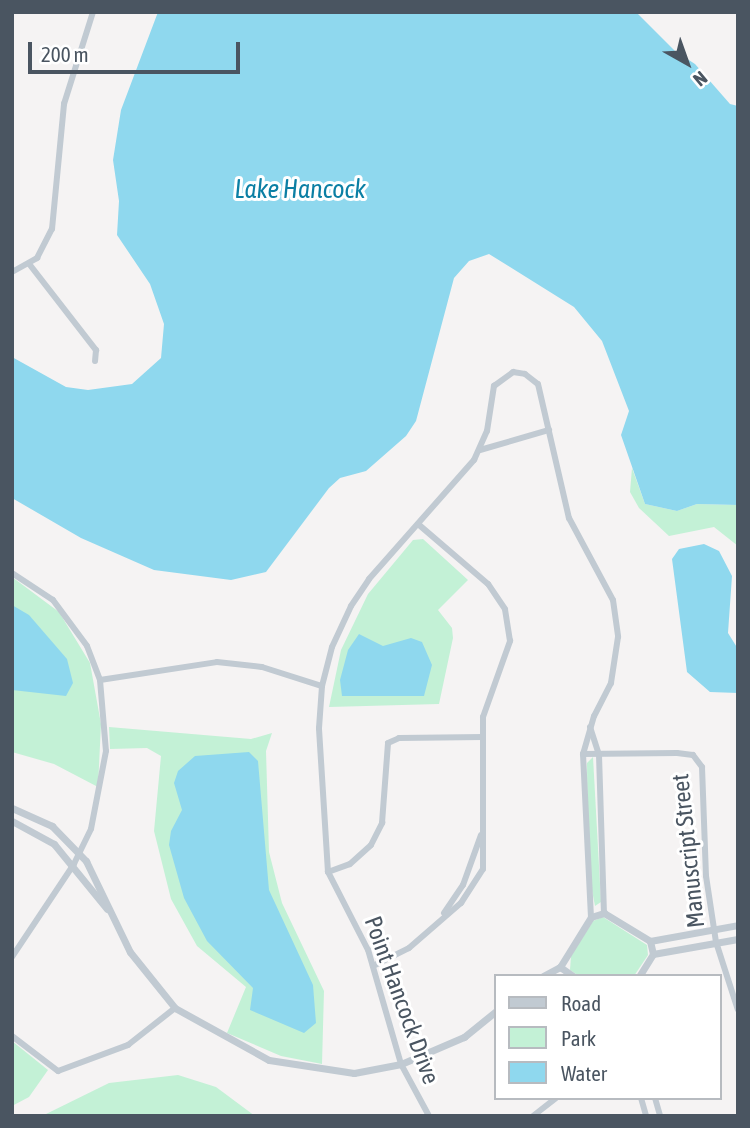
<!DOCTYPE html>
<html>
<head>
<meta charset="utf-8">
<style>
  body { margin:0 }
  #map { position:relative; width:750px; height:1128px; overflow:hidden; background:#f5f3f3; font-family:"Asap Condensed",sans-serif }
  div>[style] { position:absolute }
  .green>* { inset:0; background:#c3f1d6 }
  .water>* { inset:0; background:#8fd8ee }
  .minor>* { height:6px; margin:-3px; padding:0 3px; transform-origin:3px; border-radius:3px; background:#c1cad2 }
  .tertiary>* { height:7px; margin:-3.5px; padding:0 3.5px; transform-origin:3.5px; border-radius:3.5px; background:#c1cad2 }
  span { translate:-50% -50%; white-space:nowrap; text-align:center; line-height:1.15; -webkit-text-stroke:6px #fff; paint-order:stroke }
  .street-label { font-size:24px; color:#4a5561 }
  .water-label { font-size:26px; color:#0b7fa4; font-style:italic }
  .frame { position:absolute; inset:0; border:14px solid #4a5561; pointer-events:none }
  .legend { position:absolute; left:494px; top:974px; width:228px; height:126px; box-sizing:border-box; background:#fff; border:2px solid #b7bbc0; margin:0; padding:9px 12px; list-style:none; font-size:21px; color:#4a5561 }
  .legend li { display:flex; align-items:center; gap:14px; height:35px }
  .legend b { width:35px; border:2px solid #b7bbc0 }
  .north { position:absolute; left:652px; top:28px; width:70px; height:70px; -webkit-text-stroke:5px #fff; paint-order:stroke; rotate:140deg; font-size:19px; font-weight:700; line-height:28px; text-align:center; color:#4a5561 }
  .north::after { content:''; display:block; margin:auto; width:24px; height:32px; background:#4a5561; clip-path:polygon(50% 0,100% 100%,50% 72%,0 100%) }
  .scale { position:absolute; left:28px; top:42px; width:212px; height:32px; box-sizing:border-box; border:4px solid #4a5561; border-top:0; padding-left:9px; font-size:21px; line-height:24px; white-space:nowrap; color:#4a5561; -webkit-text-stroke:5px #fff; paint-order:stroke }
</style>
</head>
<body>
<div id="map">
  <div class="green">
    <i style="clip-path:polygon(632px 468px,645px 504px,677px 511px,697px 504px,738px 505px,738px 546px,714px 527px,669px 536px,639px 508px,630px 492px)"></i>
    <i style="clip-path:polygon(423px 539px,468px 580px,438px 610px,452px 628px,453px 638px,439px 704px,329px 707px,341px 650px,368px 594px,413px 540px)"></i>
    <i style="clip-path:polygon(12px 577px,59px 612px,90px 663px,101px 724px,98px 787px,54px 764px,12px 752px)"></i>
    <i style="clip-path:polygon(109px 727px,251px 739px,272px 733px,266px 751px,269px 852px,282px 903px,324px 991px,322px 1064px,281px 1056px,227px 1033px,246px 987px,197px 946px,171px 899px,154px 831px,161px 756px,147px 748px,110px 749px)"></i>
    <i style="clip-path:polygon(593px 757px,601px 902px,595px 906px,588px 870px,587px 763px)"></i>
    <i style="clip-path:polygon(603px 917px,647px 945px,648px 955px,634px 976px,579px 976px,570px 970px,571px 956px,593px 921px)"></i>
    <i style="clip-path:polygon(12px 1041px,48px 1070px,29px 1097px,12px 1106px)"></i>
    <i style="clip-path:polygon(178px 1075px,216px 1087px,255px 1116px,42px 1116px,109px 1083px)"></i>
  </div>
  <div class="water">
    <i style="clip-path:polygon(158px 12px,636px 12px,675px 51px,695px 64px,730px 104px,738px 106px,738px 505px,697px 504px,677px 511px,645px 504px,621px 435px,629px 411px,602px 341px,574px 307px,489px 254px,469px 261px,454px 278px,416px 421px,406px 436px,366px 471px,340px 478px,329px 488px,266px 572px,231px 580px,154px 570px,81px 538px,12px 498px,12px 357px,66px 387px,88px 390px,132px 384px,161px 358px,164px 324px,150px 284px,117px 235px,119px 201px,113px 160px,121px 110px)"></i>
    <i style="clip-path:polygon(704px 544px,719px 551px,732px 576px,728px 633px,738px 649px,738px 693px,710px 692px,687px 672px,672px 559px,679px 549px)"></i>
    <i style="clip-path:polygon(12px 605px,29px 615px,67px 659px,73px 683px,66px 696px,12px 690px)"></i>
    <i style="clip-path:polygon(359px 634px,383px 646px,411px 638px,422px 642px,432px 665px,424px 696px,342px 696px,340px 680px,348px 650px)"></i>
    <i style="clip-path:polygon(249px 752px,258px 761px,269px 890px,313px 985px,316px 1023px,304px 1033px,250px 1010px,253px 988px,207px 941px,184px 898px,169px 845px,171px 831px,182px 810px,174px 783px,178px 771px,195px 756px)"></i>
  </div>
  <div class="minor">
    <i style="left:30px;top:265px;width:108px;rotate:52.2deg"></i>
    <i style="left:96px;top:350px;width:11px;rotate:95deg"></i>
    <i style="left:12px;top:272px;width:29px;rotate:-29deg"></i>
    <i style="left:37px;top:258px;width:33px;rotate:-63deg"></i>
    <i style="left:52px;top:229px;width:126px;rotate:-84.5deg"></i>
    <i style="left:64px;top:104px;width:96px;rotate:-72.5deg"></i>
    <i style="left:480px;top:450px;width:72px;rotate:-16.2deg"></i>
    <i style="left:12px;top:573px;width:49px;rotate:33.4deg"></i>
    <i style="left:53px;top:600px;width:57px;rotate:53.5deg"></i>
    <i style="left:87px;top:646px;width:36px;rotate:69deg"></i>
    <i style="left:100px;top:680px;width:71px;rotate:85.2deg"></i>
    <i style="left:106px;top:751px;width:79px;rotate:100.9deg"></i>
    <i style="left:91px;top:829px;width:39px;rotate:116deg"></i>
    <i style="left:74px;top:864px;width:112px;rotate:123.7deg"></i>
    <i style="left:100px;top:680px;width:118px;rotate:-8.7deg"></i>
    <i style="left:217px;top:662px;width:45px;rotate:6.3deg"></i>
    <i style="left:262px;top:667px;width:63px;rotate:17.6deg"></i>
    <i style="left:590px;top:727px;width:29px;rotate:72deg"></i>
    <i style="left:599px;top:755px;width:158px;rotate:88.2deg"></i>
    <i style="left:583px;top:754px;width:94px;rotate:-0.6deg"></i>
    <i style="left:677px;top:753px;width:16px;rotate:7deg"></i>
    <i style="left:693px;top:755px;width:15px;rotate:53deg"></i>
    <i style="left:702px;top:767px;width:109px;rotate:87.9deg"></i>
    <i style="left:706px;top:876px;width:67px;rotate:81.4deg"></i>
    <i style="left:716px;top:942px;width:71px;rotate:72.1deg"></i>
    <i style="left:328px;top:872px;width:23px;rotate:-20deg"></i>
    <i style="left:350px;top:864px;width:28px;rotate:-42deg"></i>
    <i style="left:371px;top:845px;width:25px;rotate:-63deg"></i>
    <i style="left:382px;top:823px;width:80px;rotate:-85.7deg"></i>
    <i style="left:388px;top:743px;width:12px;rotate:-24deg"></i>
    <i style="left:399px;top:738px;width:84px;rotate:-0.7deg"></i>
    <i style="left:444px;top:913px;width:34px;rotate:-56deg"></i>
    <i style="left:463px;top:885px;width:53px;rotate:-70.2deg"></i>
    <i style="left:373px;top:966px;width:40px;rotate:-26.6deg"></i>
    <i style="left:409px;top:948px;width:69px;rotate:-40.9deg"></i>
    <i style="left:461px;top:903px;width:40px;rotate:-57.1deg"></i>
    <i style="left:483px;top:869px;width:152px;rotate:-90deg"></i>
    <i style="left:483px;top:717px;width:81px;rotate:-70.4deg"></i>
    <i style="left:510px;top:641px;width:32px;rotate:-99deg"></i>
    <i style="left:505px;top:609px;width:30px;rotate:-124deg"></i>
    <i style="left:488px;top:584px;width:92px;rotate:-139.4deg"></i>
    <i style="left:12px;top:1036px;width:58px;rotate:37.3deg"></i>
    <i style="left:58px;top:1071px;width:75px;rotate:-20.4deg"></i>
    <i style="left:128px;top:1045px;width:60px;rotate:-38.2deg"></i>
    <i style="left:641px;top:1098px;width:19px;rotate:74deg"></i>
    <i style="left:655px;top:1098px;width:19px;rotate:74deg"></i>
    <i style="left:429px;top:1116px;width:59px;rotate:-118.3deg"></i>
    <i style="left:401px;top:1064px;width:119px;rotate:-106.1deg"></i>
    <i style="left:368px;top:950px;width:88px;rotate:-117.1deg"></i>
    <i style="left:328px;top:872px;width:144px;rotate:-93.6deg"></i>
    <i style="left:319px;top:728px;width:42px;rotate:-85.9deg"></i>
    <i style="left:322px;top:686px;width:40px;rotate:-75.6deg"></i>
    <i style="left:332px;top:647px;width:45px;rotate:-65.1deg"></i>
    <i style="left:351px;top:606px;width:32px;rotate:-56deg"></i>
    <i style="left:369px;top:579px;width:159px;rotate:-48.6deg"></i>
    <i style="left:474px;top:460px;width:32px;rotate:-66deg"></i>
    <i style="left:487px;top:431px;width:46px;rotate:-81.2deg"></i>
    <i style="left:494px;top:386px;width:24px;rotate:-36deg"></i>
    <i style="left:513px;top:372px;width:12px;rotate:9deg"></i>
    <i style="left:525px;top:374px;width:16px;rotate:38deg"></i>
    <i style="left:538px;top:384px;width:138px;rotate:77deg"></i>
    <i style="left:569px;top:518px;width:93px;rotate:61.8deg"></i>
    <i style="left:613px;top:600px;width:37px;rotate:82deg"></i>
    <i style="left:618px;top:637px;width:47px;rotate:98.7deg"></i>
    <i style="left:611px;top:683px;width:37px;rotate:117deg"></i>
    <i style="left:594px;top:716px;width:40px;rotate:106deg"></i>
    <i style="left:583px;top:754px;width:163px;rotate:87.2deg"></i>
    <i style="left:533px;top:1116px;width:29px;rotate:-38deg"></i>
  </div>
  <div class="tertiary">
    <i style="left:12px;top:808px;width:44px;rotate:24.2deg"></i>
    <i style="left:52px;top:826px;width:49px;rotate:45.8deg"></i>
    <i style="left:86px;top:861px;width:101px;rotate:64.2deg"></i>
    <i style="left:130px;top:952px;width:72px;rotate:51.2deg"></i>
    <i style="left:175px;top:1008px;width:107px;rotate:29deg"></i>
    <i style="left:269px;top:1060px;width:86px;rotate:8.7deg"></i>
    <i style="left:354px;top:1073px;width:48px;rotate:-10.8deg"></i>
    <i style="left:401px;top:1064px;width:69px;rotate:-23.2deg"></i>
    <i style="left:464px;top:1037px;width:41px;rotate:-39.1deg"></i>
    <i style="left:12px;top:821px;width:48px;rotate:28.7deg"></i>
    <i style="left:54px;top:844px;width:84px;rotate:50.8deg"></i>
    <i style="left:650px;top:941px;width:89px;rotate:-10.3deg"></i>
    <i style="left:653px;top:954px;width:86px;rotate:-10deg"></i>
    <i style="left:543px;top:976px;width:19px;rotate:-28deg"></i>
    <i style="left:573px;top:976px;width:16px;rotate:-145deg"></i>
    <i style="left:560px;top:967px;width:59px;rotate:-58.2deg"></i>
    <i style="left:591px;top:917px;width:14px;rotate:-17deg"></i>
    <i style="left:604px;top:913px;width:54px;rotate:31.3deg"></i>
    <i style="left:650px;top:941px;width:13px;rotate:77deg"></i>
    <i style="left:653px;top:954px;width:26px;rotate:122deg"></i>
  </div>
  <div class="street-label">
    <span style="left:688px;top:851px;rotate:-96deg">Manuscript Street</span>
    <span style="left:402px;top:1000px;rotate:70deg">Point Hancock Drive</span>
  </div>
  <div class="water-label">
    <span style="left:300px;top:190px">Lake Hancock</span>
  </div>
  <div class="frame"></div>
  <ul class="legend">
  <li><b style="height:9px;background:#c1cad2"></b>Road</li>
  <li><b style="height:19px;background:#c3f1d6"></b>Park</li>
  <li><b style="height:19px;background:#8fd8ee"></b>Water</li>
  </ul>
  <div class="north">N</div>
  <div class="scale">200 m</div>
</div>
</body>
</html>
